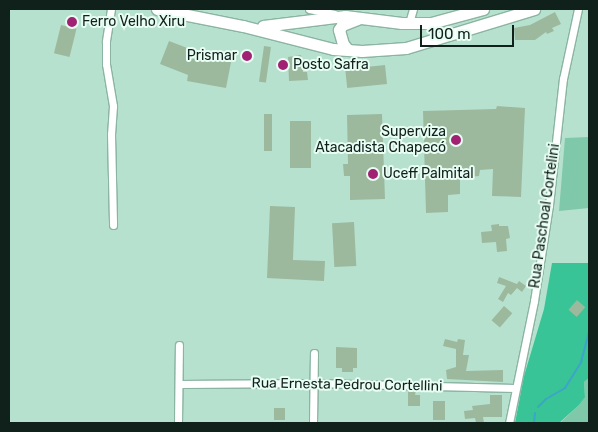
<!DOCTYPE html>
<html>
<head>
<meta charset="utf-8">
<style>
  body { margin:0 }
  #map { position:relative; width:598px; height:432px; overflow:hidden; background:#b7e1cf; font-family:Rubik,sans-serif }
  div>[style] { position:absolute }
  .green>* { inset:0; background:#7fc8aa }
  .forest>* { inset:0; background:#38c496 }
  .stream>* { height:2px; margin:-1px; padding:0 1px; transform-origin:1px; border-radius:1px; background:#3da4ca }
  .building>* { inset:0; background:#9cb99d; transform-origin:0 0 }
  .roads { filter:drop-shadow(1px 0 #8bb4a2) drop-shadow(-1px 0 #8bb4a2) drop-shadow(0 1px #8bb4a2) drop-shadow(0 -1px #8bb4a2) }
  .street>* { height:7px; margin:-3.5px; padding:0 3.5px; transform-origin:3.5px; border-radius:3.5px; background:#fff }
  .primary>* { height:11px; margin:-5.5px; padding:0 5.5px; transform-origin:5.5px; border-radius:5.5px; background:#fff }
  .dots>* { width:14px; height:14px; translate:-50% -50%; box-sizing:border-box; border:2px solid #e8fdf3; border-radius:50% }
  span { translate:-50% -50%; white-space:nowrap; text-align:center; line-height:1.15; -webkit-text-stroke:4px #e8fdf3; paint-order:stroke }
  .poi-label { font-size:14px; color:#10201a }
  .left { translate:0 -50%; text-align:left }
  .right { translate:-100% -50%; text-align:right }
  .street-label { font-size:14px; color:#10201a }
  .frame { position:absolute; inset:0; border:10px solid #10201a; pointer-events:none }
  .scale { position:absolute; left:420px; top:25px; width:94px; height:22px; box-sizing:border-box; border:2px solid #10201a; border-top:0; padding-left:6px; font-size:15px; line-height:18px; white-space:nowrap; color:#10201a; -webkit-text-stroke:4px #e8fdf3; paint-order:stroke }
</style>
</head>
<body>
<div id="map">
  <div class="green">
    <i style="clip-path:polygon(589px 137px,589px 208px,559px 211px,565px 138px)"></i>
    <i style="clip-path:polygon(589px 378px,589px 423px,560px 423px,579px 405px,585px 396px,584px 382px)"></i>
  </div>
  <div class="forest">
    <i style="clip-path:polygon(552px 263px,589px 263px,589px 378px,584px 382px,585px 397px,579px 405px,559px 423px,515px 423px,524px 376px,544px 309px)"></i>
  </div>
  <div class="stream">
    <i style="left:538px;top:407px;width:11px;rotate:-45deg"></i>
    <i style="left:546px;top:399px;width:22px;rotate:-30deg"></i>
    <i style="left:565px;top:388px;width:31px;rotate:-58deg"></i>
    <i style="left:581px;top:362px;width:30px;rotate:-75deg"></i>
    <i style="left:534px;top:423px;width:10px;rotate:-84deg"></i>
  </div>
  <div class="building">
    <i style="clip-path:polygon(555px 12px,561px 24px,552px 28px,554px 31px,547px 34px,546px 32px,535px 40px,515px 40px,514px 28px,530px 25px)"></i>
    <i style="left:61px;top:25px;width:16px;height:29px;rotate:14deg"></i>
    <i style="clip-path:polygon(169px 41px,190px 49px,187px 58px,201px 60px,202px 52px,232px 57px,226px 88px,187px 81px,188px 75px,160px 64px)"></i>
    <i style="left:264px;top:46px;width:7px;height:36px;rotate:8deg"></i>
    <i style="clip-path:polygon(301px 55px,303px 72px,307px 72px,308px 80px,289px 81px,288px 57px)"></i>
    <i style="left:385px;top:65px;width:19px;height:40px;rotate:84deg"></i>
    <i style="clip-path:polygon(497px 106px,525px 108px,521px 197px,492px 196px,493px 169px,480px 170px,479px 176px,460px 178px,460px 194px,448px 195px,448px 212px,426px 213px,423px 111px,496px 109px)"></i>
    <i style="left:264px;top:114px;width:8px;height:37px"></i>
    <i style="clip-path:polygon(382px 114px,385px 199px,350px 200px,350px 176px,344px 176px,343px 164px,348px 164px,347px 115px)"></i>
    <i style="left:290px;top:121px;width:21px;height:47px"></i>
    <i style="clip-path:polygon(270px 206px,295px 207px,293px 260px,325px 261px,324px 281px,267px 278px)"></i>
    <i style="left:354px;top:222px;width:44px;height:22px;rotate:87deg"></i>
    <i style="clip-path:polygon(499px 224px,499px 226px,508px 226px,510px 238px,506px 239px,507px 251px,497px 252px,496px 242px,482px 243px,481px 232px,492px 231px,491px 225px)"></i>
    <i style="clip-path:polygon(499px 277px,517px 284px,519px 281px,526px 286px,522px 292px,517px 288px,511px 295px,508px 293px,503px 302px,498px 299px,506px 286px,497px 283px)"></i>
    <i style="left:577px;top:300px;width:11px;height:13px;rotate:41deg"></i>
    <i style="left:504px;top:306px;width:11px;height:19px;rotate:41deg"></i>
    <i style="clip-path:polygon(445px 339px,457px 342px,458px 339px,465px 340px,463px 355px,469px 355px,466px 371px,503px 370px,503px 382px,447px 379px,446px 370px,456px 367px,456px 349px,443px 346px)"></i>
    <i style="clip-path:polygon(336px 347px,357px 348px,357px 368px,353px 368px,353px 372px,342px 372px,342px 368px,336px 368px)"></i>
    <i style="clip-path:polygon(408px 391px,416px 391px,415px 395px,420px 395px,420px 406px,408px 406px)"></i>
    <i style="clip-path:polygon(490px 395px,502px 395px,502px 417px,483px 417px,484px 423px,476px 423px,475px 418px,465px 419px,464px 411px,473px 410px,472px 406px,490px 404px)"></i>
    <i style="left:433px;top:401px;width:12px;height:19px"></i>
    <i style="left:274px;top:408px;width:11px;height:12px"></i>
  </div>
  <div class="roads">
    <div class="street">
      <i style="left:111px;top:9px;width:33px;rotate:99deg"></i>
      <i style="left:106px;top:42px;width:22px;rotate:90deg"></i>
      <i style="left:106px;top:64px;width:43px;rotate:80.5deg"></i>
      <i style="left:113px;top:106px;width:28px;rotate:94deg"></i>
      <i style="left:111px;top:134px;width:91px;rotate:88.7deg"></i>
      <i style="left:309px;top:9px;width:26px;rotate:11deg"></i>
      <i style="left:409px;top:23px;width:15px;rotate:-74deg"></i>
      <i style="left:179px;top:384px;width:135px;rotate:-0.4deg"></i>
      <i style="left:314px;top:383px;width:201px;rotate:1.4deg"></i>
      <i style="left:178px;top:423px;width:78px;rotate:-89.3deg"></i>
      <i style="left:313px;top:423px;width:70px;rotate:-89.2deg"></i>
      <i style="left:509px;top:423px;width:125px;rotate:-78.4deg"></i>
      <i style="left:534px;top:301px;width:97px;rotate:-81.1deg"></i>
      <i style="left:549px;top:205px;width:127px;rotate:-83.7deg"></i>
      <i style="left:563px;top:79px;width:72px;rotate:-77.9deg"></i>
    </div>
    <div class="primary">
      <i style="left:157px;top:9px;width:88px;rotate:11.2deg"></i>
      <i style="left:243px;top:26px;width:93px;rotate:14.3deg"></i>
      <i style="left:333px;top:49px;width:29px;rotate:4deg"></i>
      <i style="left:362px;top:51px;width:44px;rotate:-3.9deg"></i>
      <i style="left:406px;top:48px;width:134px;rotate:-16.9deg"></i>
      <i style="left:263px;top:26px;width:83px;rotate:-7deg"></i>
      <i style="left:345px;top:16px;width:57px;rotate:7deg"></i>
      <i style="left:402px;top:23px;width:29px"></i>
      <i style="left:431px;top:23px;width:54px;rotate:-15.1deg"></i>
      <i style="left:348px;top:50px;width:8px;rotate:-130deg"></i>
      <i style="left:343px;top:44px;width:15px;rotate:-106deg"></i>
      <i style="left:339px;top:30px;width:6px;rotate:-59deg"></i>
      <i style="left:342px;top:25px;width:17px;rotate:-21deg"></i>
    </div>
  </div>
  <div class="dots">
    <i style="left:72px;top:22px;background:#a12173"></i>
    <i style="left:247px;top:56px;background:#a12173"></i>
    <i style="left:283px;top:65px;background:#a12173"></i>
    <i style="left:456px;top:140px;background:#a12173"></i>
    <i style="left:373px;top:174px;background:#a12173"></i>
  </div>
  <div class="poi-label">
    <span class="left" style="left:82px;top:22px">Ferro Velho Xiru</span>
    <span class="right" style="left:237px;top:56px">Prismar</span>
    <span class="left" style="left:293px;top:65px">Posto Safra</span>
    <span class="right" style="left:446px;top:140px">Superviza<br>Atacadista Chapecó</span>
    <span class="left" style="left:383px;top:174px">Uceff Palmital</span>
  </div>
  <div class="street-label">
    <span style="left:545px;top:216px;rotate:-82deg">Rua Paschoal Cortelini</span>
    <span style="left:347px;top:385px;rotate:1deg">Rua Ernesta Pedrou Cortellini</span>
  </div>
  <div class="frame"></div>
  <div class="scale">100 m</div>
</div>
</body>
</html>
